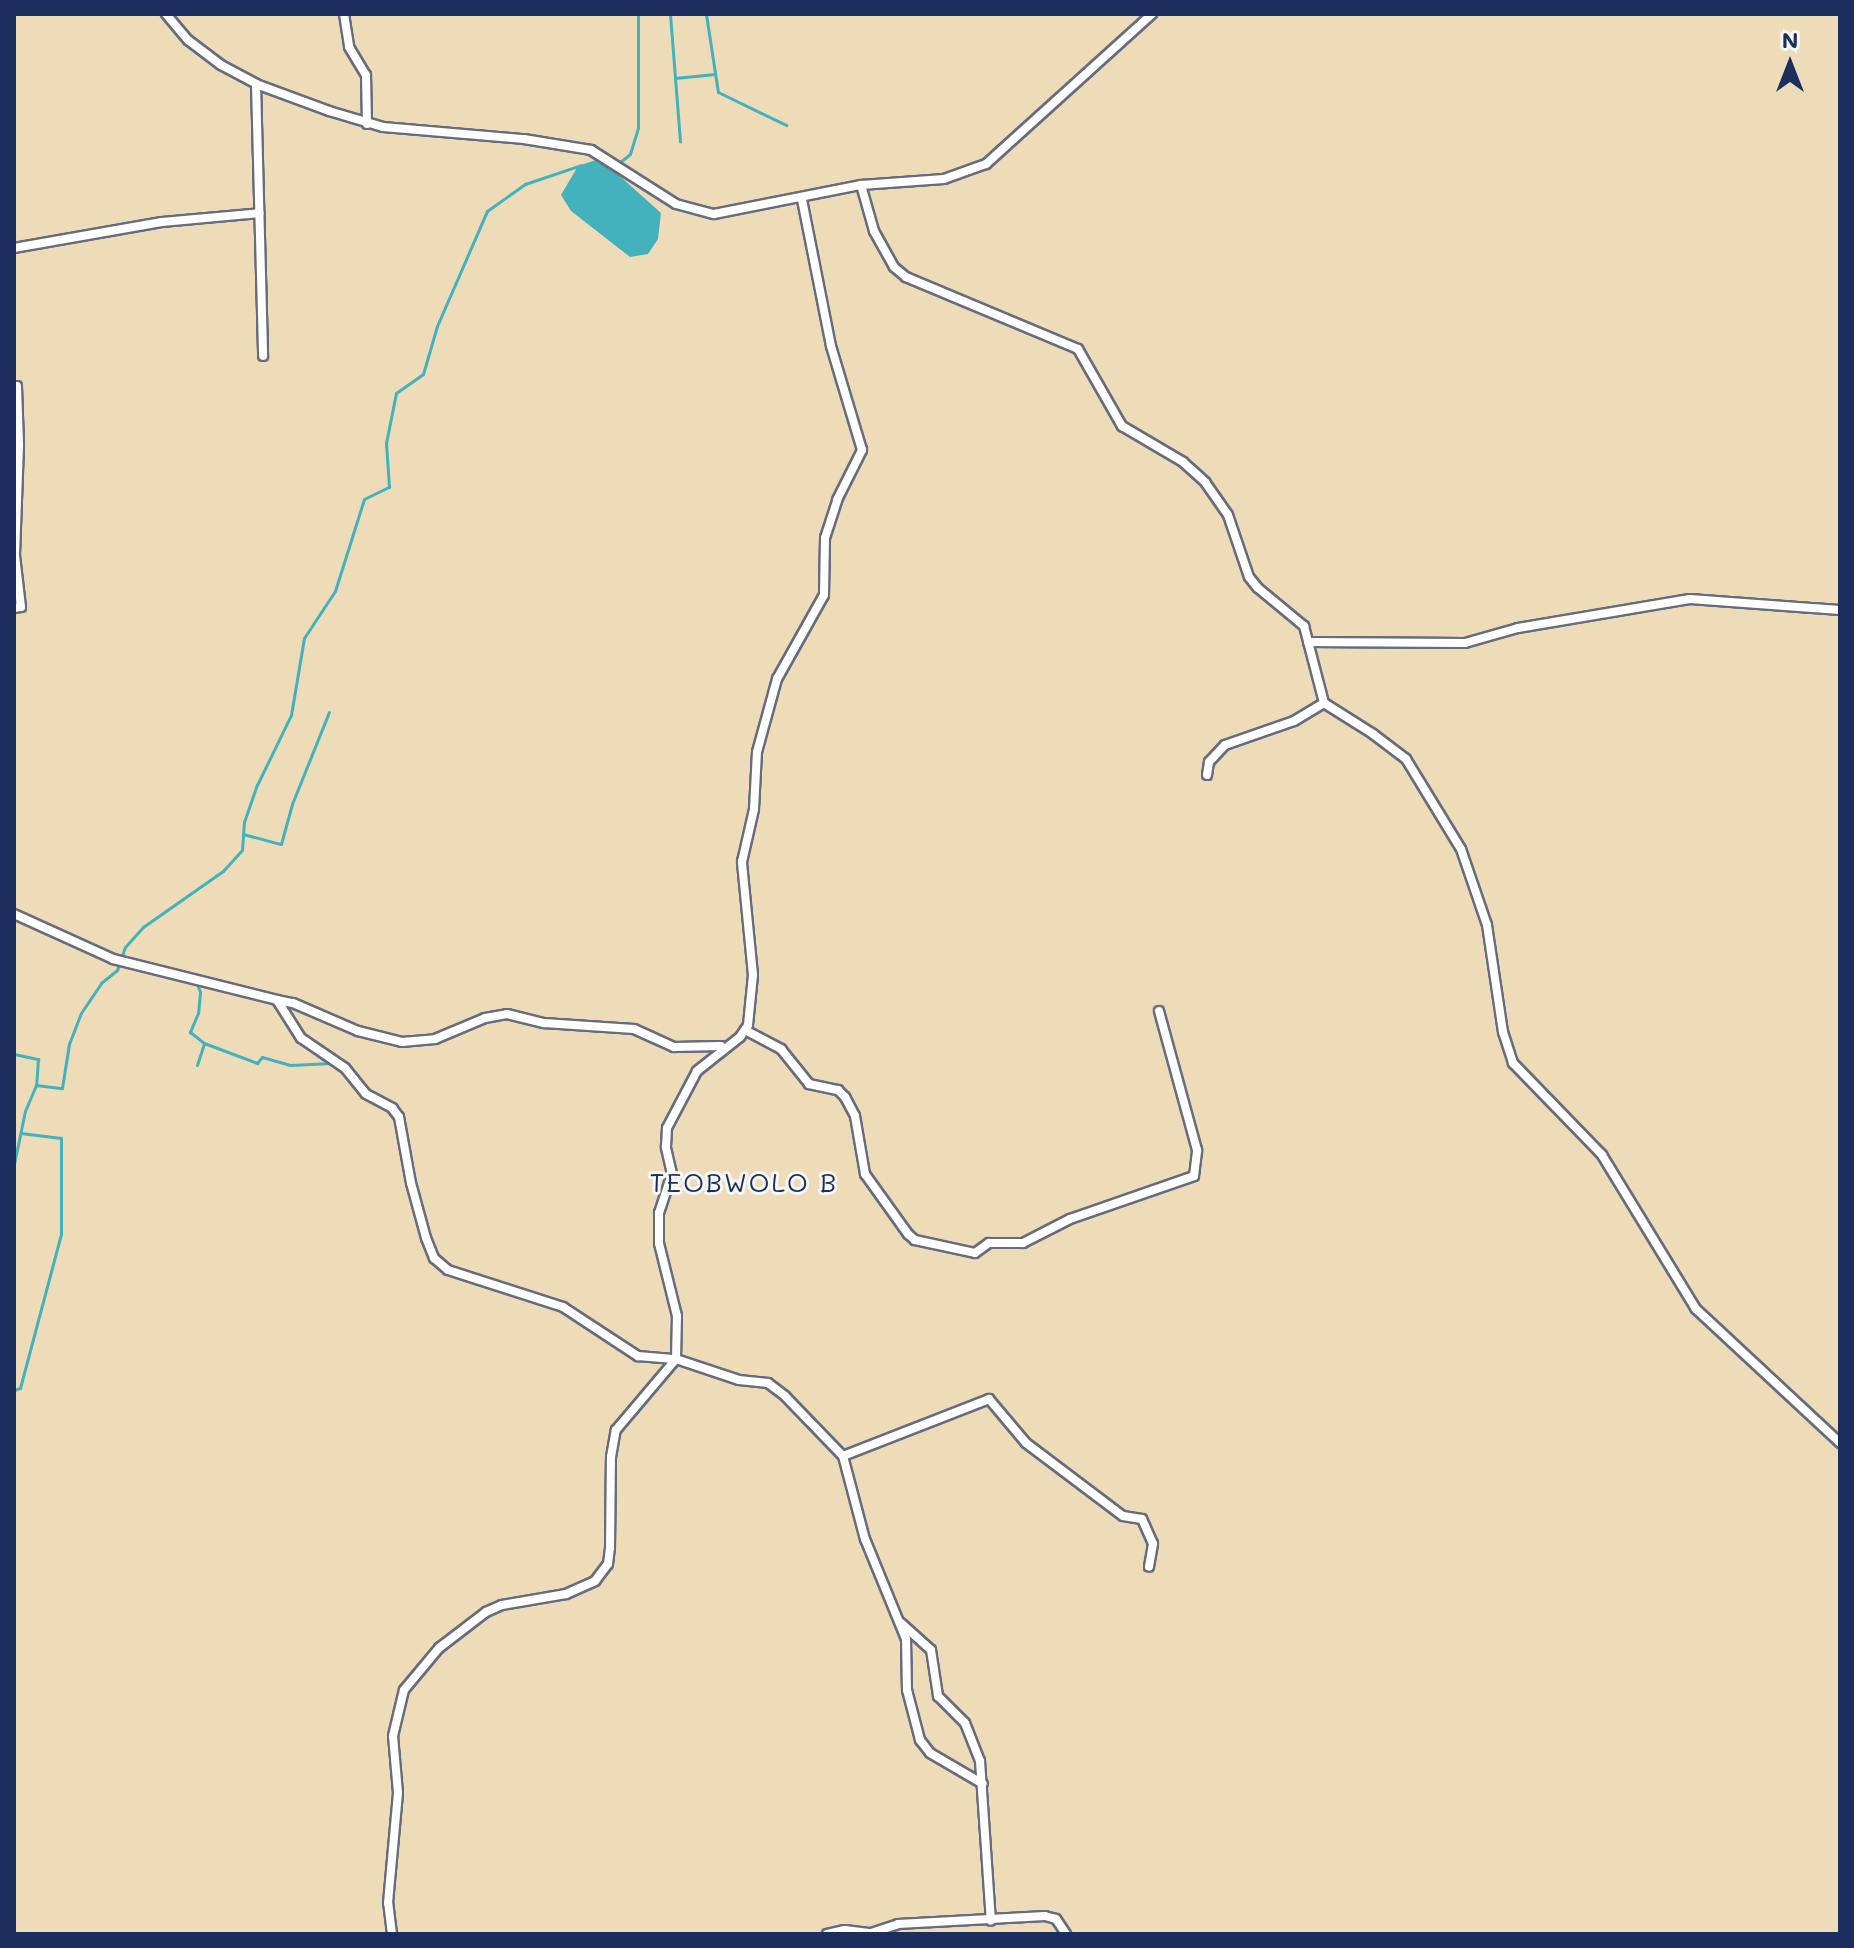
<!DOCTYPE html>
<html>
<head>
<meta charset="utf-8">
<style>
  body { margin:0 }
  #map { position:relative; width:1854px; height:1948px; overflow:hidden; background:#eedcb9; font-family:Mali,sans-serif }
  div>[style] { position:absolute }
  .water>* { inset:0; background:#43b2bd }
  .stream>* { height:3px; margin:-1.5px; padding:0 1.5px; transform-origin:1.5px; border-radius:1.5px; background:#43b2bd }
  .roads { filter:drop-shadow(2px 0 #656c7e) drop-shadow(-2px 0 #656c7e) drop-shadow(0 2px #656c7e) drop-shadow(0 -2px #656c7e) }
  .minor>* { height:8px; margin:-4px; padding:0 4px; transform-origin:4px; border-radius:4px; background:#fff }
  span { translate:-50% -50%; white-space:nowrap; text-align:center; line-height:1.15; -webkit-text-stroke:6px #f6f6f2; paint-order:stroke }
  .quarter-label { font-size:26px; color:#1b2f5e; letter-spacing:2px }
  .frame { position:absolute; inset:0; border:16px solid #1b2f5e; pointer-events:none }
  .north { position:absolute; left:1750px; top:24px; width:80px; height:80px; -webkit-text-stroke:6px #f6f6f2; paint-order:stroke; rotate:0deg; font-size:22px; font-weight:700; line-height:32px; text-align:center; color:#1b2f5e }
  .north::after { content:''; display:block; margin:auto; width:28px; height:36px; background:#1b2f5e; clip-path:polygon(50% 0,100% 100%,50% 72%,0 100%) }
</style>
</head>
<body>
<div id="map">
  <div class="water">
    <i style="clip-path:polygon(596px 160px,612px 169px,661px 213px,658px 239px,648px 254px,630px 257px,571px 211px,561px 195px,578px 166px)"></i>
  </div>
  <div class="stream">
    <i style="left:670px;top:14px;width:128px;rotate:85.5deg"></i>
    <i style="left:706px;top:14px;width:79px;rotate:81.3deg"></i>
    <i style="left:718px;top:92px;width:76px;rotate:25.9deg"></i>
    <i style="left:675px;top:78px;width:40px;rotate:-5.7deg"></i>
    <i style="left:609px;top:171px;width:27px;rotate:-39deg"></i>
    <i style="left:630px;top:154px;width:27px;rotate:-73deg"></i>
    <i style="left:638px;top:128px;width:114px;rotate:-90deg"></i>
    <i style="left:243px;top:834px;width:39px;rotate:15deg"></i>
    <i style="left:281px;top:844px;width:41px;rotate:-74.6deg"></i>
    <i style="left:292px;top:804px;width:99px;rotate:-68.1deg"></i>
    <i style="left:197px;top:983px;width:9px;rotate:72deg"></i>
    <i style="left:200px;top:992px;width:21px;rotate:95deg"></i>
    <i style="left:198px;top:1013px;width:21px;rotate:113deg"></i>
    <i style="left:190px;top:1032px;width:18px;rotate:38deg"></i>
    <i style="left:204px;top:1043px;width:57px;rotate:20.7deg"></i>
    <i style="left:257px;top:1063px;width:8px;rotate:-50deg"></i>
    <i style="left:262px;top:1057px;width:29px;rotate:16deg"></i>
    <i style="left:290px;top:1065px;width:42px;rotate:-2.7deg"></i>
    <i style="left:14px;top:1054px;width:25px;rotate:12deg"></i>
    <i style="left:38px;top:1059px;width:26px;rotate:94deg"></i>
    <i style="left:197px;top:1065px;width:23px;rotate:-72deg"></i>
    <i style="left:14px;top:1164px;width:54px;rotate:-78.3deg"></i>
    <i style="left:25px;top:1111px;width:28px;rotate:-67deg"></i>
    <i style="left:36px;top:1085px;width:26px;rotate:7deg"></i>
    <i style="left:62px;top:1088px;width:45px;rotate:-81deg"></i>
    <i style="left:69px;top:1044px;width:33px;rotate:-69deg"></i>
    <i style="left:81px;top:1013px;width:36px;rotate:-56deg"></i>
    <i style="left:101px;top:983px;width:21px;rotate:-39deg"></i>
    <i style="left:117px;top:970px;width:24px;rotate:-71deg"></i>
    <i style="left:125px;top:947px;width:27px;rotate:-48deg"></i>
    <i style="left:143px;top:927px;width:98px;rotate:-35deg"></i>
    <i style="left:223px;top:871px;width:28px;rotate:-48deg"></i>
    <i style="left:242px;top:850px;width:28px;rotate:-86deg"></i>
    <i style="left:244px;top:822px;width:39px;rotate:-71deg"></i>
    <i style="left:257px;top:785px;width:78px;rotate:-64.1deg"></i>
    <i style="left:291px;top:715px;width:78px;rotate:-80.4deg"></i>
    <i style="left:304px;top:638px;width:56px;rotate:-56.6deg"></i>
    <i style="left:335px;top:591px;width:96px;rotate:-72.5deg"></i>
    <i style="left:364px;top:499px;width:28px;rotate:-26deg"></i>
    <i style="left:389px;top:487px;width:44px;rotate:-93.9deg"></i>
    <i style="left:386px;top:443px;width:51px;rotate:-78.7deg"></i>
    <i style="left:396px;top:393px;width:33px;rotate:-35deg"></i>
    <i style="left:423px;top:374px;width:50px;rotate:-73.7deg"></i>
    <i style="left:437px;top:326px;width:125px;rotate:-66.5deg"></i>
    <i style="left:487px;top:211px;width:47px;rotate:-35.4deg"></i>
    <i style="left:525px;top:184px;width:59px;rotate:-18.7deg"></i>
    <i style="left:14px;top:1390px;width:6px;rotate:-18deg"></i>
    <i style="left:20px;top:1388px;width:159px;rotate:-75.1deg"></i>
    <i style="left:61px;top:1234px;width:96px;rotate:-90deg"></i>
    <i style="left:61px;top:1138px;width:39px;rotate:-173deg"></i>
  </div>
  <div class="roads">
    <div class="minor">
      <i style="left:166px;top:14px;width:34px;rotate:50deg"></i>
      <i style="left:188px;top:40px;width:41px;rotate:37.1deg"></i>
      <i style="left:221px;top:65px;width:40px;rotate:28deg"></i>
      <i style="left:256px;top:84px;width:78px;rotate:20.3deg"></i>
      <i style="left:329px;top:111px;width:56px;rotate:16.5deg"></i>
      <i style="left:383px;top:127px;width:142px;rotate:4.9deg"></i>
      <i style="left:524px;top:139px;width:68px;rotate:9.3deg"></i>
      <i style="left:591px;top:150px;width:101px;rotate:32.4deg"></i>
      <i style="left:676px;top:204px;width:39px;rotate:15deg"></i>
      <i style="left:714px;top:214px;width:150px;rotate:-11.2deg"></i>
      <i style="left:861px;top:185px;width:83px;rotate:-4.1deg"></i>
      <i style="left:944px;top:179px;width:45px;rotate:-19.7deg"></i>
      <i style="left:986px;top:164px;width:224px;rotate:-42.1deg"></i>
      <i style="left:344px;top:14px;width:33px;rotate:81deg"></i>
      <i style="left:349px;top:47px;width:33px;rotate:59deg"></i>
      <i style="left:366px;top:75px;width:49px;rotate:88.8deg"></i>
      <i style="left:256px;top:84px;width:272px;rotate:88.5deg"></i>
      <i style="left:861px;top:185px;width:48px;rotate:74.2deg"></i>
      <i style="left:874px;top:231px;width:41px;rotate:60.9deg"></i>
      <i style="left:894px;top:267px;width:16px;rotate:40deg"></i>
      <i style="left:906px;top:277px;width:186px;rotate:22.7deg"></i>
      <i style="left:1078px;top:349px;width:89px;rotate:60.3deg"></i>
      <i style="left:1122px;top:426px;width:71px;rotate:30.5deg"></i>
      <i style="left:1183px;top:462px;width:30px;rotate:42deg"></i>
      <i style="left:1205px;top:482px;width:40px;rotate:55.1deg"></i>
      <i style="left:1228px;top:515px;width:65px;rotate:71.3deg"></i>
      <i style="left:1249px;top:577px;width:14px;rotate:51deg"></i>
      <i style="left:1258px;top:588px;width:60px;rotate:39.6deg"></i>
      <i style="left:1304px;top:626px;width:80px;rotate:75.4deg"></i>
      <i style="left:1324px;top:703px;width:58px;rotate:32.3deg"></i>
      <i style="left:1373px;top:734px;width:41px;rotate:37.1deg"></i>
      <i style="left:1406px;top:759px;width:105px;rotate:58.6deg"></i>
      <i style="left:1461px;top:849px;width:80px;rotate:71.1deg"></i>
      <i style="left:1487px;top:925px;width:108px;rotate:81.5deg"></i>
      <i style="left:1503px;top:1032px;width:33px;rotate:72deg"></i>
      <i style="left:1513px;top:1063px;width:128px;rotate:45.9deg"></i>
      <i style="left:1602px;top:1155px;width:180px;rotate:58.6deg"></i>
      <i style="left:1696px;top:1309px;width:197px;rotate:42.9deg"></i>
      <i style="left:14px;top:248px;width:150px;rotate:-10deg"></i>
      <i style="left:162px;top:222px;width:98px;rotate:-5.2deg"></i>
      <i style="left:14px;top:608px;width:7px;rotate:-8deg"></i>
      <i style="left:21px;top:607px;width:52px;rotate:-96.6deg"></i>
      <i style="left:15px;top:555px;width:111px;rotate:-87.9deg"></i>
      <i style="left:19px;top:444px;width:58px;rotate:-92deg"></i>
      <i style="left:1308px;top:642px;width:157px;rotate:0.4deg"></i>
      <i style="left:1465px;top:643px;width:55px;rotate:-15.8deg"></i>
      <i style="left:1518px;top:628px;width:174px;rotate:-9.6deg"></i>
      <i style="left:1690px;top:599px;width:150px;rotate:4.2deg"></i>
      <i style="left:1207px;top:775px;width:13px;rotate:-81deg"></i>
      <i style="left:1209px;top:762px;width:23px;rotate:-47deg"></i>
      <i style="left:1225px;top:745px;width:73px;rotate:-19.2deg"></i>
      <i style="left:1294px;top:721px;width:35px;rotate:-31deg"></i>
      <i style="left:14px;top:914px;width:109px;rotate:24.4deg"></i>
      <i style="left:113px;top:959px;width:169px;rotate:14deg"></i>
      <i style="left:277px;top:1000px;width:45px;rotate:57.7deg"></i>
      <i style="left:301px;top:1038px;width:53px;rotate:34.3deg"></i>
      <i style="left:345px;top:1068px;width:33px;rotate:51deg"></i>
      <i style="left:366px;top:1094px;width:30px;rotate:28deg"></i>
      <i style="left:392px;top:1108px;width:11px;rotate:52deg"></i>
      <i style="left:399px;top:1117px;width:67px;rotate:79.7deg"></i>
      <i style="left:411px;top:1183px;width:57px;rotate:74.7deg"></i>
      <i style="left:426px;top:1238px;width:22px;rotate:68deg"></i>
      <i style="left:434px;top:1258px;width:18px;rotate:41deg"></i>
      <i style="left:448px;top:1270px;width:121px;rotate:17.8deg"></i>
      <i style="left:563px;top:1307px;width:90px;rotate:33.2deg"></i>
      <i style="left:638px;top:1356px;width:38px;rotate:5deg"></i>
      <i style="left:676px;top:1359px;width:66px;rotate:18.4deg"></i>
      <i style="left:739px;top:1380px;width:29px;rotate:6deg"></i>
      <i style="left:768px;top:1383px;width:21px;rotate:37deg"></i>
      <i style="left:785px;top:1396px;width:83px;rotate:46deg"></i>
      <i style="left:843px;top:1456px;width:86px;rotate:75.2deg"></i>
      <i style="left:865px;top:1539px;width:108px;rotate:67.7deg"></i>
      <i style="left:906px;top:1639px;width:51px;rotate:88.9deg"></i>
      <i style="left:907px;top:1690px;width:52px;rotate:75.4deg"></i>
      <i style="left:920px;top:1740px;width:16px;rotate:52deg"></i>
      <i style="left:930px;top:1753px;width:61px;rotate:30.3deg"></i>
      <i style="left:277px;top:1000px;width:16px;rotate:11deg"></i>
      <i style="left:293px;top:1003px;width:71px;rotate:23.3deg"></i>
      <i style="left:358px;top:1031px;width:45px;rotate:14deg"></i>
      <i style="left:402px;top:1042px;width:33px;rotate:-5deg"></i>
      <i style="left:435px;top:1039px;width:54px;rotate:-22.8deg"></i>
      <i style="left:485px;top:1018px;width:22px;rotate:-10deg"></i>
      <i style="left:507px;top:1014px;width:38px;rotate:14deg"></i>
      <i style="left:544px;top:1023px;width:90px;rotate:3.8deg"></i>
      <i style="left:634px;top:1029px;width:44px;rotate:24.2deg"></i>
      <i style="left:674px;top:1047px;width:47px;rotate:-1.2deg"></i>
      <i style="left:745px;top:1030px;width:41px;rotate:27.8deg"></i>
      <i style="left:781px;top:1049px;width:45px;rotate:51.3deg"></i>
      <i style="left:809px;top:1084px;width:30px;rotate:12deg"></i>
      <i style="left:838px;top:1090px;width:10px;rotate:45deg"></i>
      <i style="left:845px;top:1097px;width:21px;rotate:62deg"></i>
      <i style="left:855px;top:1116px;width:59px;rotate:80.2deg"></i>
      <i style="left:865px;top:1174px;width:74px;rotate:54.4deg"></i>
      <i style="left:908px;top:1234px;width:9px;rotate:41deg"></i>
      <i style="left:915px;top:1240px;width:61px;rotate:12.2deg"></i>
      <i style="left:975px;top:1253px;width:17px;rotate:-36deg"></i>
      <i style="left:989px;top:1243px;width:34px"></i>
      <i style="left:1023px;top:1243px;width:53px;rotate:-27.1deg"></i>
      <i style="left:1070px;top:1219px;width:131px;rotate:-19.1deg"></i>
      <i style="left:1194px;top:1176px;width:26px;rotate:-83deg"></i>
      <i style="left:1197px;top:1150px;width:144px;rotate:-105.3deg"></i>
      <i style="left:843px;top:1456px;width:157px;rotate:-21.3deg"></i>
      <i style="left:989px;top:1399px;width:57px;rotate:49.9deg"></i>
      <i style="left:1026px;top:1443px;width:121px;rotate:37deg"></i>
      <i style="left:1123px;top:1516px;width:19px;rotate:9deg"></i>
      <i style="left:1142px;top:1519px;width:27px;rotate:66deg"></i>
      <i style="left:1153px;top:1544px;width:23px;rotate:100deg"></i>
      <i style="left:901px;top:1623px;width:40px;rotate:42deg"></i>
      <i style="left:931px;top:1650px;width:47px;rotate:81.3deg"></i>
      <i style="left:938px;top:1696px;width:38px;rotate:45deg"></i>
      <i style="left:965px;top:1723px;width:41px;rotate:68.5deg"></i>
      <i style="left:980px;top:1761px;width:160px;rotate:86.1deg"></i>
      <i style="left:392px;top:1934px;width:31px;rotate:-97deg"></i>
      <i style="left:388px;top:1903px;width:110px;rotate:-84.8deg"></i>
      <i style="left:398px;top:1793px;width:57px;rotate:-95deg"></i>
      <i style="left:393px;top:1736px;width:47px;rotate:-76.6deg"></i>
      <i style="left:404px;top:1690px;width:55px;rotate:-50.2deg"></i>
      <i style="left:439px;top:1648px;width:59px;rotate:-37.5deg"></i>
      <i style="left:486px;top:1612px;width:17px;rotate:-24deg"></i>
      <i style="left:502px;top:1605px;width:65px;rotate:-9.8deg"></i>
      <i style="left:566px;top:1594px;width:32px;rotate:-24deg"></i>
      <i style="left:595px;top:1581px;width:21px;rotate:-53deg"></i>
      <i style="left:608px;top:1564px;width:16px;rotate:-83deg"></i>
      <i style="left:610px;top:1548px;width:91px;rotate:-89.4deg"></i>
      <i style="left:611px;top:1457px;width:27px;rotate:-80deg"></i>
      <i style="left:616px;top:1430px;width:93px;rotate:-49.8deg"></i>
      <i style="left:676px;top:1359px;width:43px;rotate:-88.7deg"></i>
      <i style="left:677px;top:1316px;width:75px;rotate:-103.9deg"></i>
      <i style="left:659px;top:1243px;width:30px;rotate:-90deg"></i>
      <i style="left:659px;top:1213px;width:41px;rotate:-71.6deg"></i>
      <i style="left:672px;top:1174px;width:28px;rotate:-103deg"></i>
      <i style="left:666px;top:1147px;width:19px;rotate:-87deg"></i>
      <i style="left:667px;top:1128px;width:64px;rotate:-62.2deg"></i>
      <i style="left:697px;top:1071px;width:55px;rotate:-38.3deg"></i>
      <i style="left:740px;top:1037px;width:14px;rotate:-56deg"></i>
      <i style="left:748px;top:1025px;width:50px;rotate:-84.3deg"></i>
      <i style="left:753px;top:975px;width:114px;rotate:-95.6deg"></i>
      <i style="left:742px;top:862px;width:54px;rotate:-77.2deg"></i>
      <i style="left:754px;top:809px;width:57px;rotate:-87deg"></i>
      <i style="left:757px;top:752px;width:76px;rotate:-74.7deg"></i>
      <i style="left:777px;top:679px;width:96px;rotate:-60.8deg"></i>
      <i style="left:824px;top:595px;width:57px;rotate:-89deg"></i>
      <i style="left:825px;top:538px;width:40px;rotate:-72deg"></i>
      <i style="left:837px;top:500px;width:56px;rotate:-63.4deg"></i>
      <i style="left:862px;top:450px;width:109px;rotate:-106.6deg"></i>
      <i style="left:831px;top:346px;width:150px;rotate:-101.2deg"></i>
      <i style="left:827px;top:1934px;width:18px;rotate:-13deg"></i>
      <i style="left:845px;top:1930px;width:26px;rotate:7deg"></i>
      <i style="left:871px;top:1933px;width:28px;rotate:-18deg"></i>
      <i style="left:898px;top:1924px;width:147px;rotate:-3.1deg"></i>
      <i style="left:1045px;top:1916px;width:11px;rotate:15deg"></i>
      <i style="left:1056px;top:1919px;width:18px;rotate:56deg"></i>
    </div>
  </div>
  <div class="quarter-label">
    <span style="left:744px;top:1183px">TEOBWOLO B</span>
  </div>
  <div class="frame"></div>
  <div class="north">N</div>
</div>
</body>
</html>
